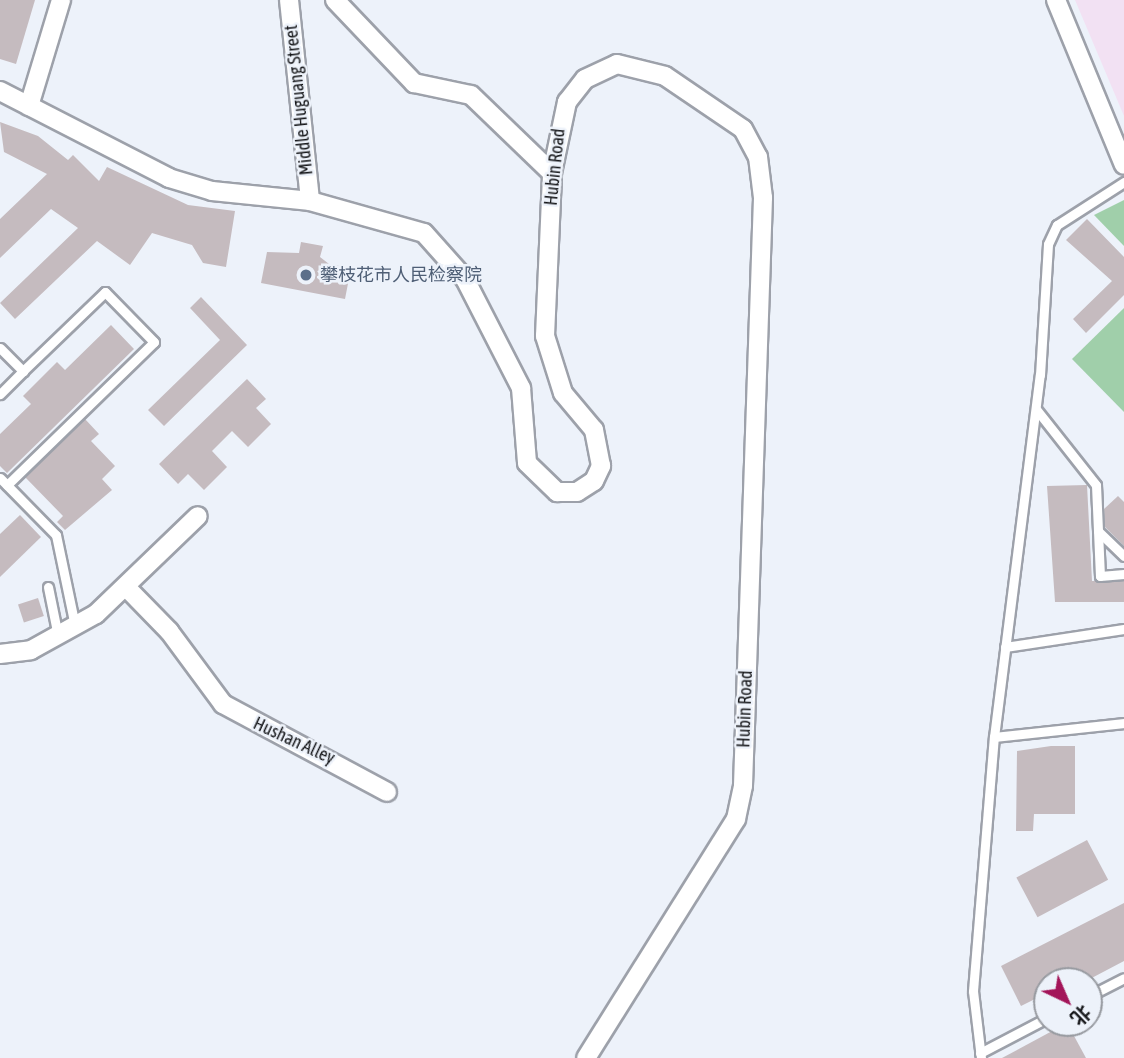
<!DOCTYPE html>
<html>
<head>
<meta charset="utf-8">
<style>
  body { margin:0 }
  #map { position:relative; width:1124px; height:1058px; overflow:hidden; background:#edf2fa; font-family:"Asap Condensed","Noto Sans SC",sans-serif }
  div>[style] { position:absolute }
  .medical>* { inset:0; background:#f2e1f3 }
  .green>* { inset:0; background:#a0cfaa }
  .building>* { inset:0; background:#c5bbbf; transform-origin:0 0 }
  .roads { filter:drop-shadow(2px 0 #9da1aa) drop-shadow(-2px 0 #9da1aa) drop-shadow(0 2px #9da1aa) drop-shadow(0 -2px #9da1aa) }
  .service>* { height:9px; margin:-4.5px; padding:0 4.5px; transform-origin:4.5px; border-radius:4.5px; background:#fff }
  .minor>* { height:18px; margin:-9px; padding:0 9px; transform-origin:9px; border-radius:9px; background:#fff }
  .dots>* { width:19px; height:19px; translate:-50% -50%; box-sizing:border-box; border:4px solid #edf2fa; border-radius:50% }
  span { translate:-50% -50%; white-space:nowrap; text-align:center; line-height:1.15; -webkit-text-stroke:5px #edf2fa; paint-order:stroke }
  .street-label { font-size:18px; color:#151619 }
  .service-label { font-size:18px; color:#4e5e75 }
  .left { translate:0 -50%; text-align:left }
  .north { position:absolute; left:1033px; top:967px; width:70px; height:70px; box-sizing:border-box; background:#edf2fa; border:2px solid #979aa0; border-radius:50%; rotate:136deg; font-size:19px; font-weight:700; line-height:28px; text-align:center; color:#151619 }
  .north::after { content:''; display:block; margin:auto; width:24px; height:32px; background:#a31559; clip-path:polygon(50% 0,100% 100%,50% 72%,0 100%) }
</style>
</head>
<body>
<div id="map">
  <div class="medical">
    <i style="clip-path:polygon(1075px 0,1124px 0,1124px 116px)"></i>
  </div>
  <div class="green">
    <i style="clip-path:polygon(1124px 200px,1124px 246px,1094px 215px)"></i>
    <i style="clip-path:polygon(1124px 308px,1124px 412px,1072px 359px)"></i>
  </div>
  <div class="building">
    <i style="clip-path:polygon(0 0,35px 0,16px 64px,0 59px)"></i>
    <i style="clip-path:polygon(0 122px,38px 136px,68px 160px,73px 155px,99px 181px,107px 167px,188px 205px,235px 211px,226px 267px,203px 263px,192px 245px,152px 233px,130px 265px,97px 241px,15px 319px,0 303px,78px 228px,51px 209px,0 258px,0 219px,47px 174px,4px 152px)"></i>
    <i style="clip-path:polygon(1087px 219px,1124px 257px,1124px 295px,1086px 333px,1073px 319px,1112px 281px,1066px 240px)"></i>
    <i style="clip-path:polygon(301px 242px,323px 246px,320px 257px,329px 264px,351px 268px,345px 299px,261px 283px,267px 252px,299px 253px)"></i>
    <i style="clip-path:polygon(201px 297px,247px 345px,164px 426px,148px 410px,220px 340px,190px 308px)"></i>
    <i style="clip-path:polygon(111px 325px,134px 349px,7px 473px,0 466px,0 434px,31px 404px,23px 396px,57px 362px,65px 370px)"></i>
    <i style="clip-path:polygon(247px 379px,266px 399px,256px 408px,271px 424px,248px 447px,232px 431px,212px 451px,227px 467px,204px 490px,188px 474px,178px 484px,159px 464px)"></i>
    <i style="clip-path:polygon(85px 419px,99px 434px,91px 441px,115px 466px,102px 479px,112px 490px,65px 530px,57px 522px,63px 516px,25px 477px)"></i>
    <i style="clip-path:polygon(1087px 485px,1092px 581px,1124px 581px,1124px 602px,1055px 602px,1047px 486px)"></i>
    <i style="clip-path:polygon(1118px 496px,1124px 502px,1124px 546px,1105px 527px,1104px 509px)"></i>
    <i style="clip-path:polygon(20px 515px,41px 537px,0 577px,0 534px)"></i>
    <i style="left:38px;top:598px;width:19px;height:21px;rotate:72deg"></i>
    <i style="clip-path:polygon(1051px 746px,1075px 746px,1075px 814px,1034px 814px,1033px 831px,1016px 831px,1017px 751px)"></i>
    <i style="left:1087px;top:840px;width:45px;height:80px;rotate:62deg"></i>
    <i style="clip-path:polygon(1124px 903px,1124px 961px,1086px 981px,1047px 981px,1047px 993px,1021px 1006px,1001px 966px)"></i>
    <i style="clip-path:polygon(1067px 1023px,1086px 1058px,1002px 1058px)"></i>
  </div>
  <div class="roads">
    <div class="service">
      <i style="left:0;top:348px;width:33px;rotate:45deg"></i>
      <i style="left:23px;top:371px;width:33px;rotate:135deg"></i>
      <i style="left:1036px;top:409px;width:97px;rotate:51.7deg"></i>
      <i style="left:1096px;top:485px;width:91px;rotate:87.5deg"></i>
      <i style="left:1100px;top:576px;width:24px;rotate:-5deg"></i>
      <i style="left:0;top:478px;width:80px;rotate:45.5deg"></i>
      <i style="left:56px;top:535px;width:93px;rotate:78.2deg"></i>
      <i style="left:7px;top:485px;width:205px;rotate:-44.2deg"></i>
      <i style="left:154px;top:342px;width:70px;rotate:-134.4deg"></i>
      <i style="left:105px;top:292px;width:114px;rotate:136.1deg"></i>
      <i style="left:1098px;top:531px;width:36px;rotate:44deg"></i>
      <i style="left:48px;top:587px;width:50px;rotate:78.5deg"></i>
      <i style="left:1005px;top:647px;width:120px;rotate:-8.6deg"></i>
      <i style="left:994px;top:737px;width:131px;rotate:-6.1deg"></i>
      <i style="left:1089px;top:996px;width:39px;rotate:-27deg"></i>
      <i style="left:980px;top:1053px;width:76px;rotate:-27.6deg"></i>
      <i style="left:981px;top:1058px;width:67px;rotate:-96.8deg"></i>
      <i style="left:973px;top:991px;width:255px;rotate:-85.3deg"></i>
      <i style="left:994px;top:737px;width:365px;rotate:-82.8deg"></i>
      <i style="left:1040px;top:375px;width:131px;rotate:-86.5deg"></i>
      <i style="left:1048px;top:244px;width:21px;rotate:-65deg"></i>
      <i style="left:1057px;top:225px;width:80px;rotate:-32.7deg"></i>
    </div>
    <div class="minor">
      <i style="left:289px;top:0;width:202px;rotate:84deg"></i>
      <i style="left:335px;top:0;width:115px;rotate:46.4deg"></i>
      <i style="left:414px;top:83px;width:58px;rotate:11.9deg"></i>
      <i style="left:471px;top:95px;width:112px;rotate:43.9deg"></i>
      <i style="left:1056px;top:0;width:178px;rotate:67.6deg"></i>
      <i style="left:0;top:91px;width:190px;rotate:27.2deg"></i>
      <i style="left:169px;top:178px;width:45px;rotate:16.8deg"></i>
      <i style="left:212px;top:191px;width:99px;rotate:5.8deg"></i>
      <i style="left:310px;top:201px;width:118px;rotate:15.7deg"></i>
      <i style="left:424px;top:233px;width:62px;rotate:48.3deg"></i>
      <i style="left:465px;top:279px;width:123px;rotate:62.8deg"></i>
      <i style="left:521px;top:388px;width:75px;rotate:85.4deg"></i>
      <i style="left:527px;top:463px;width:42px;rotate:44deg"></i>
      <i style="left:557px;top:492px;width:20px"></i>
      <i style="left:577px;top:492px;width:20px;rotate:-33deg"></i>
      <i style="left:594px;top:481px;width:17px;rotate:-65deg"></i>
      <i style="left:601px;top:466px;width:37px;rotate:-101deg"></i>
      <i style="left:594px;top:430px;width:48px;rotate:-130deg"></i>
      <i style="left:563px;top:393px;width:60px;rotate:-107.5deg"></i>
      <i style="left:545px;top:336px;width:163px;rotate:-87.5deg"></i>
      <i style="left:552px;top:173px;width:73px;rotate:-78.1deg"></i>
      <i style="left:567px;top:102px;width:29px;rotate:-52deg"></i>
      <i style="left:585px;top:79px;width:35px;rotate:-25deg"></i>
      <i style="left:617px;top:64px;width:49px;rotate:14deg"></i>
      <i style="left:665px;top:76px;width:94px;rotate:34.2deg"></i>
      <i style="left:743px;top:129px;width:32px;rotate:62deg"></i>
      <i style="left:758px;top:157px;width:41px;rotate:83deg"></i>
      <i style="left:763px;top:198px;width:588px;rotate:91.95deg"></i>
      <i style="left:743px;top:786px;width:34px;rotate:102deg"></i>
      <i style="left:736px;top:819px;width:282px;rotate:122.1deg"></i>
      <i style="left:29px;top:106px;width:111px;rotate:-73.2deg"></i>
      <i style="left:126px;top:587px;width:62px;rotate:45.7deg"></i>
      <i style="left:169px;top:631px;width:91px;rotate:53.5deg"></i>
      <i style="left:223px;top:704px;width:186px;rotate:28.2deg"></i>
      <i style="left:0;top:654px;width:31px;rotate:-7deg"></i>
      <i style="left:31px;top:650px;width:74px;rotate:-29deg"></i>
      <i style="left:96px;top:614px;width:141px;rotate:-43.9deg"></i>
    </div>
  </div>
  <div class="dots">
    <i style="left:306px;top:275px;background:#5c6f8a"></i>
  </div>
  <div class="street-label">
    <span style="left:299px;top:100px;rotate:-96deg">Middle Huguang Street</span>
    <span style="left:555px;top:167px;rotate:-84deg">Hubin Road</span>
    <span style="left:745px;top:709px;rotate:-88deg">Hubin Road</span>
    <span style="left:294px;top:741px;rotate:25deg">Hushan Alley</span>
  </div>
  <div class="service-label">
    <span class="left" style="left:320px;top:275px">攀枝花市人民检察院</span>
  </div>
  <div class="north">北</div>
</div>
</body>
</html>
